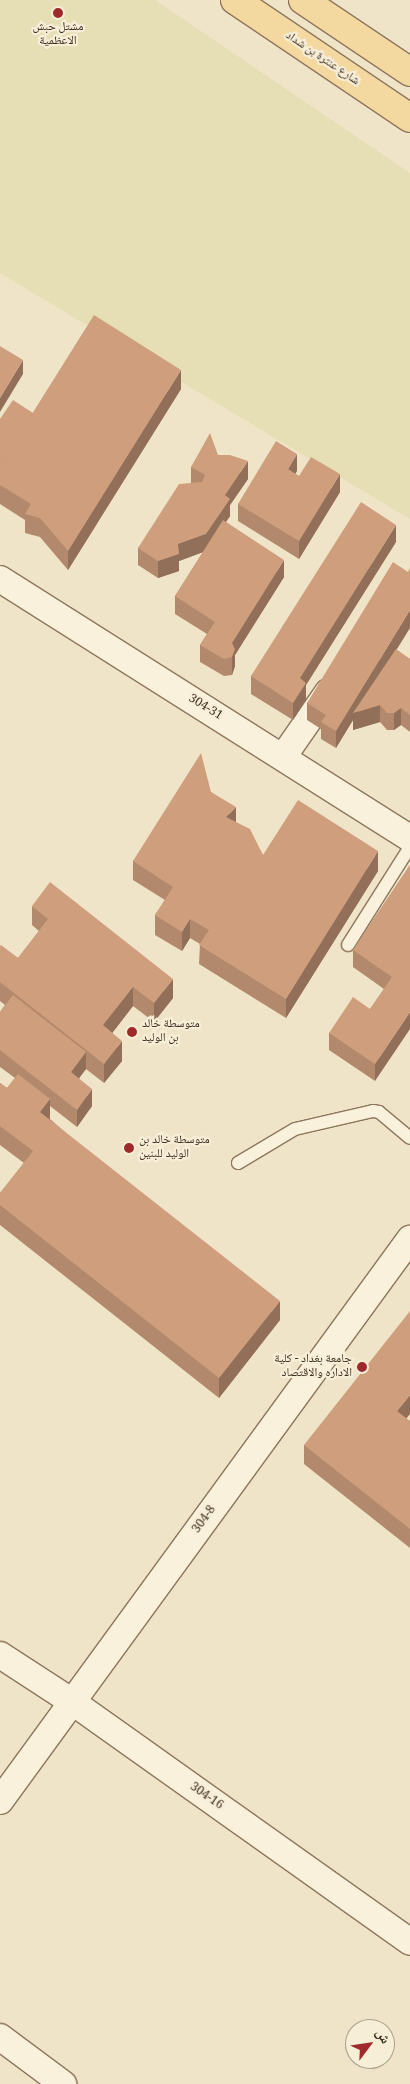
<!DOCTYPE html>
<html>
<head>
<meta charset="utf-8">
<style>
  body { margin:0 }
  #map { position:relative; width:410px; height:2084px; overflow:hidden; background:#f0e4c8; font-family:Georgia,"Noto Naskh Arabic",serif }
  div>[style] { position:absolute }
  .farmland>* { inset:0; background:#e6deb5 }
  .roads { filter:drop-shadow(1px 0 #8d765c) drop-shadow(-1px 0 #8d765c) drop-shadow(0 1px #8d765c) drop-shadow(0 -1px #8d765c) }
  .service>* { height:12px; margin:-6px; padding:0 6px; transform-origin:6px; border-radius:6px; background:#faf1dc }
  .minor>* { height:26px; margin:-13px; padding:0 13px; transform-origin:13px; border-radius:13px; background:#faf1dc }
  .primary>* { height:28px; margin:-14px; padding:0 14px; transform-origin:14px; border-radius:14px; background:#f3d9a0 }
  .wall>* { inset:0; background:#b2896c }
  .shaded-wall>* { inset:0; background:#916f58 }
  .building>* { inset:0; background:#cf9f7d }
  .dots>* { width:14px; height:14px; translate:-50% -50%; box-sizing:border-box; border:2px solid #f7eed8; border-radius:50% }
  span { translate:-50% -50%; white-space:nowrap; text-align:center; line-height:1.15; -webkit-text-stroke:4.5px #f7eed8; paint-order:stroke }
  .poi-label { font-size:12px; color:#3d2e20 }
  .left { translate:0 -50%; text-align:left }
  .right { translate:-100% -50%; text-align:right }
  .street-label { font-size:12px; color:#3d2e20 }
  .north { position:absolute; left:345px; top:2019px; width:50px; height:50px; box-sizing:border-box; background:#f7eed8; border:1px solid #ada18e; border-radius:50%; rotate:59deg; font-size:14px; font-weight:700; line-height:20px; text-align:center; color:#3d2e20 }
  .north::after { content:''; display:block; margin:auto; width:18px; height:22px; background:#9e2a2b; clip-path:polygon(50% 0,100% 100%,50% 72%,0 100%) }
</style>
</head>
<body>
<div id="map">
  <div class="farmland">
    <i style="clip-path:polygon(0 0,155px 0,410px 173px,410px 519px,0 273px)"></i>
  </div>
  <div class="roads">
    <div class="service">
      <i style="left:348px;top:945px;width:116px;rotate:-57.7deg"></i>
      <i style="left:238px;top:1163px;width:66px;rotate:-30.8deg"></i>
      <i style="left:295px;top:1129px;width:80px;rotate:-13deg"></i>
      <i style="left:373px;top:1111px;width:6px;rotate:9deg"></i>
      <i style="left:379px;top:1112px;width:40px;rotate:40deg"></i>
    </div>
    <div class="minor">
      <i style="left:0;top:579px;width:485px;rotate:32.3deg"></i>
      <i style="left:283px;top:757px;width:79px;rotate:-55.3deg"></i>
      <i style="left:0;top:1655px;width:88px;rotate:33deg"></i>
      <i style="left:74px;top:1703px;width:412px;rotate:35.4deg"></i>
      <i style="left:0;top:1801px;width:696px;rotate:-53.89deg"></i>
      <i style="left:0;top:2037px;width:79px;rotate:36.7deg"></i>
    </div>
    <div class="primary">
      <i style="left:235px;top:0;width:211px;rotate:34deg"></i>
      <i style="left:303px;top:0;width:129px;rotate:33.9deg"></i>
    </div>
  </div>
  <div class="wall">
    <i style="clip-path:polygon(181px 389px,68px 570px,40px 537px,25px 533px,25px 520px,0 504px,0 419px,33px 413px)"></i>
    <i style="clip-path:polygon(218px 455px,248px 479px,230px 505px,230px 516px,226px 522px,284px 577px,235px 655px,235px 666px,232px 675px,224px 676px,200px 662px,200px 645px,207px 634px,175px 614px,175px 596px,203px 552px,179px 561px,179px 571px,158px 578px,138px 565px,138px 548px,191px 483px,191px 467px)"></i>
    <i style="clip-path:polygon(297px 471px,295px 474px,299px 476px,340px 492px,299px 559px,238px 521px,238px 504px)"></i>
    <i style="clip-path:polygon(396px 542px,306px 685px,306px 700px,293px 720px,251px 694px,251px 676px)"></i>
    <i style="clip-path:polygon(396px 650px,410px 659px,410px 732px,401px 725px,394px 730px,387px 730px,380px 722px,353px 730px,353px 720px,336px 748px,321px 739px,321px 729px,307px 720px,307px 703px)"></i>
    <i style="clip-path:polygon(211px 792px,263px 855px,378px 871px,286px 1018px,199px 964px,200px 944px,190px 938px,182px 951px,155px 935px,155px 915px,165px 900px,133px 880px,133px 861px)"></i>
    <i style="clip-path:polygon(410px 865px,375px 1081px,329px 1050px,329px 1033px,370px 1009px,384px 989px,353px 967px,353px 950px)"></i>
    <i style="clip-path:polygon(32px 906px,173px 998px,154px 1022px,133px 1006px,112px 1033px,122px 1061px,104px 1083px,86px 1069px,79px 1078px,92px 1106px,77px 1127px,50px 1106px,50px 1119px,280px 1320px,219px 1398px,0 1225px,0 1193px,24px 1163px,0 1145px,0 1083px,7px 1088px,15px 1078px,0 1067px,0 1012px,5px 1005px,0 1001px,0 946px,18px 958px,39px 931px,32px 925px)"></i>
    <i style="clip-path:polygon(407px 1419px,410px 1421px,410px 1548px,304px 1464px,304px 1445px)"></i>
  </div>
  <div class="shaded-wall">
    <i style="clip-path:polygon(23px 360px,23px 374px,0 412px,0 398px)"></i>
    <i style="clip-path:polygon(181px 370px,181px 389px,68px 570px,68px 551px)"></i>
    <i style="clip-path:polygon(297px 454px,297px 471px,288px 486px,288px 469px)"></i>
    <i style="clip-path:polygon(248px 461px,248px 479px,230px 505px,230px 516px,206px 551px,179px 561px,179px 571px,158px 578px,158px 561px,178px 544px,225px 495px)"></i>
    <i style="clip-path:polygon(340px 474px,340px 492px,299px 559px,299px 541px)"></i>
    <i style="clip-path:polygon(396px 525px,396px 542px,306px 685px,306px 700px,293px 720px,293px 703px,300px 678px)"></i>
    <i style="clip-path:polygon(284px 560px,284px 577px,235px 655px,235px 666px,232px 675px,232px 643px)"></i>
    <i style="clip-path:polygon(410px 610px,410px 628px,358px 712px,380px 705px,380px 722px,353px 730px,353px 720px,336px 748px,336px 731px)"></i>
    <i style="clip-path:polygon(401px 708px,401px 725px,394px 730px,394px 713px)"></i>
    <i style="clip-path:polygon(236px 807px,236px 827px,226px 817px)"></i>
    <i style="clip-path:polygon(378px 851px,378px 871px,286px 1018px,286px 999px)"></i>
    <i style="clip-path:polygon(190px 919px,190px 938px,182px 951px,182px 932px)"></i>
    <i style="clip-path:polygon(173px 979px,173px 998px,154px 1022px,154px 1003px)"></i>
    <i style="clip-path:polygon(133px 987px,133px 1006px,103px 1045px,103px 1025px)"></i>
    <i style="clip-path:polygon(410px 1012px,410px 1029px,375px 1081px,375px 1064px)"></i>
    <i style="clip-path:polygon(122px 1041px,122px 1061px,104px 1083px,104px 1064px)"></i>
    <i style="clip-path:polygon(86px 1052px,86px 1069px,71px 1089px,71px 1072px)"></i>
    <i style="clip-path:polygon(92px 1089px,92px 1106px,77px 1127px,77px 1110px)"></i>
    <i style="clip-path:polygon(50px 1099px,50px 1118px,40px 1131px,40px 1112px)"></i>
    <i style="clip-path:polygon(280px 1301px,280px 1320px,219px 1398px,219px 1378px)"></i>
    <i style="clip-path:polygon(410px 1395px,410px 1414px,397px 1430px,397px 1411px)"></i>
  </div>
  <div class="building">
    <i style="clip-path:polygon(94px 315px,181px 370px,68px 551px,40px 518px,25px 514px,31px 504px,0 485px,0 465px)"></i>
    <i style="clip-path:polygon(0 346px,23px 360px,0 398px)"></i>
    <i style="clip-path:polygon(13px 400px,33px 413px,0 465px,0 419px)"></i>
    <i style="clip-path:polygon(210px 433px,218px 455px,230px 455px,248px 461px,225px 495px,230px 499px,206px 534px,178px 544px,179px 554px,158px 561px,138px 548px,179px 484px,202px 482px,205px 475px,191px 467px)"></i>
    <i style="clip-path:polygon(276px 441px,297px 454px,288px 469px,299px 476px,311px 457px,340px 474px,299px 541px,238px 504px)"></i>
    <i style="clip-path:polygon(361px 502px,396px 525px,300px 678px,306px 683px,293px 703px,251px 676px)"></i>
    <i style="clip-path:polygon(223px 520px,284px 560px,232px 643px,235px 649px,232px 657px,224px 659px,200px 645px,215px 622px,175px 596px)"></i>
    <i style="clip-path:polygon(393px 562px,408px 572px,410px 568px,410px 610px,336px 731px,321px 722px,326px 715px,307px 703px)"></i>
    <i style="clip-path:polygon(396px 649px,410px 659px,410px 715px,401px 708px,394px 713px,387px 713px,380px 705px,353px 713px)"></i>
    <i style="clip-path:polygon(201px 753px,211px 792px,236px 807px,226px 817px,250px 829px,263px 855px,298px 800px,378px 851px,286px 999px,199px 945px,209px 930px,190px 919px,182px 932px,155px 915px,173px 887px,133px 861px)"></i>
    <i style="clip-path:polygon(410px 865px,410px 1012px,375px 1064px,329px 1033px,353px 997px,370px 1009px,392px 977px,353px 950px)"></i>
    <i style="clip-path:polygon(50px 882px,173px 979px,154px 1003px,133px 987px,103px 1025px,122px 1041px,104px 1064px,0 982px,0 946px,1px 945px,18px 958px,48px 919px,32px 906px)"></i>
    <i style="clip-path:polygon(13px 995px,86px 1052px,71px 1072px,92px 1089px,77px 1110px,0 1050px,0 1012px)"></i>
    <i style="clip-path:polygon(18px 1074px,50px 1099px,40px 1112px,280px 1301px,219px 1378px,0 1205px,0 1193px,33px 1151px,0 1126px,0 1083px,7px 1088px)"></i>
    <i style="clip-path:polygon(410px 1311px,410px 1395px,397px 1411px,410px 1421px,410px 1529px,304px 1445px)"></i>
  </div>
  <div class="dots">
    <i style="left:58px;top:13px;background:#9e2a2b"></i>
    <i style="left:132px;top:1032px;background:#9e2a2b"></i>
    <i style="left:129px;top:1148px;background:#9e2a2b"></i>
    <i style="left:362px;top:1367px;background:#9e2a2b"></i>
  </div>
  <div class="poi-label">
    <span style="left:58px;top:35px">مشتل حبش<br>الاعظمية</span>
    <span class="left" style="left:142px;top:1032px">متوسطة خالد<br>بن الوليد</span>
    <span class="left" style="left:139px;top:1148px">متوسطة خالد بن<br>الوليد للبنين</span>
    <span class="right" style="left:352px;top:1367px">جامعة بغداد - كلية<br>الاداره والاقتصاد</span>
  </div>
  <div class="street-label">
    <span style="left:322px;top:59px;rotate:34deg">شارع عنترة بن شداد</span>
    <span style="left:205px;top:708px;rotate:32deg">304-31</span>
    <span style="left:205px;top:1520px;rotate:-54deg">304-8</span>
    <span style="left:206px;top:1797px;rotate:35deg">304-16</span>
  </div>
  <div class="north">ش</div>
</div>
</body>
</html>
